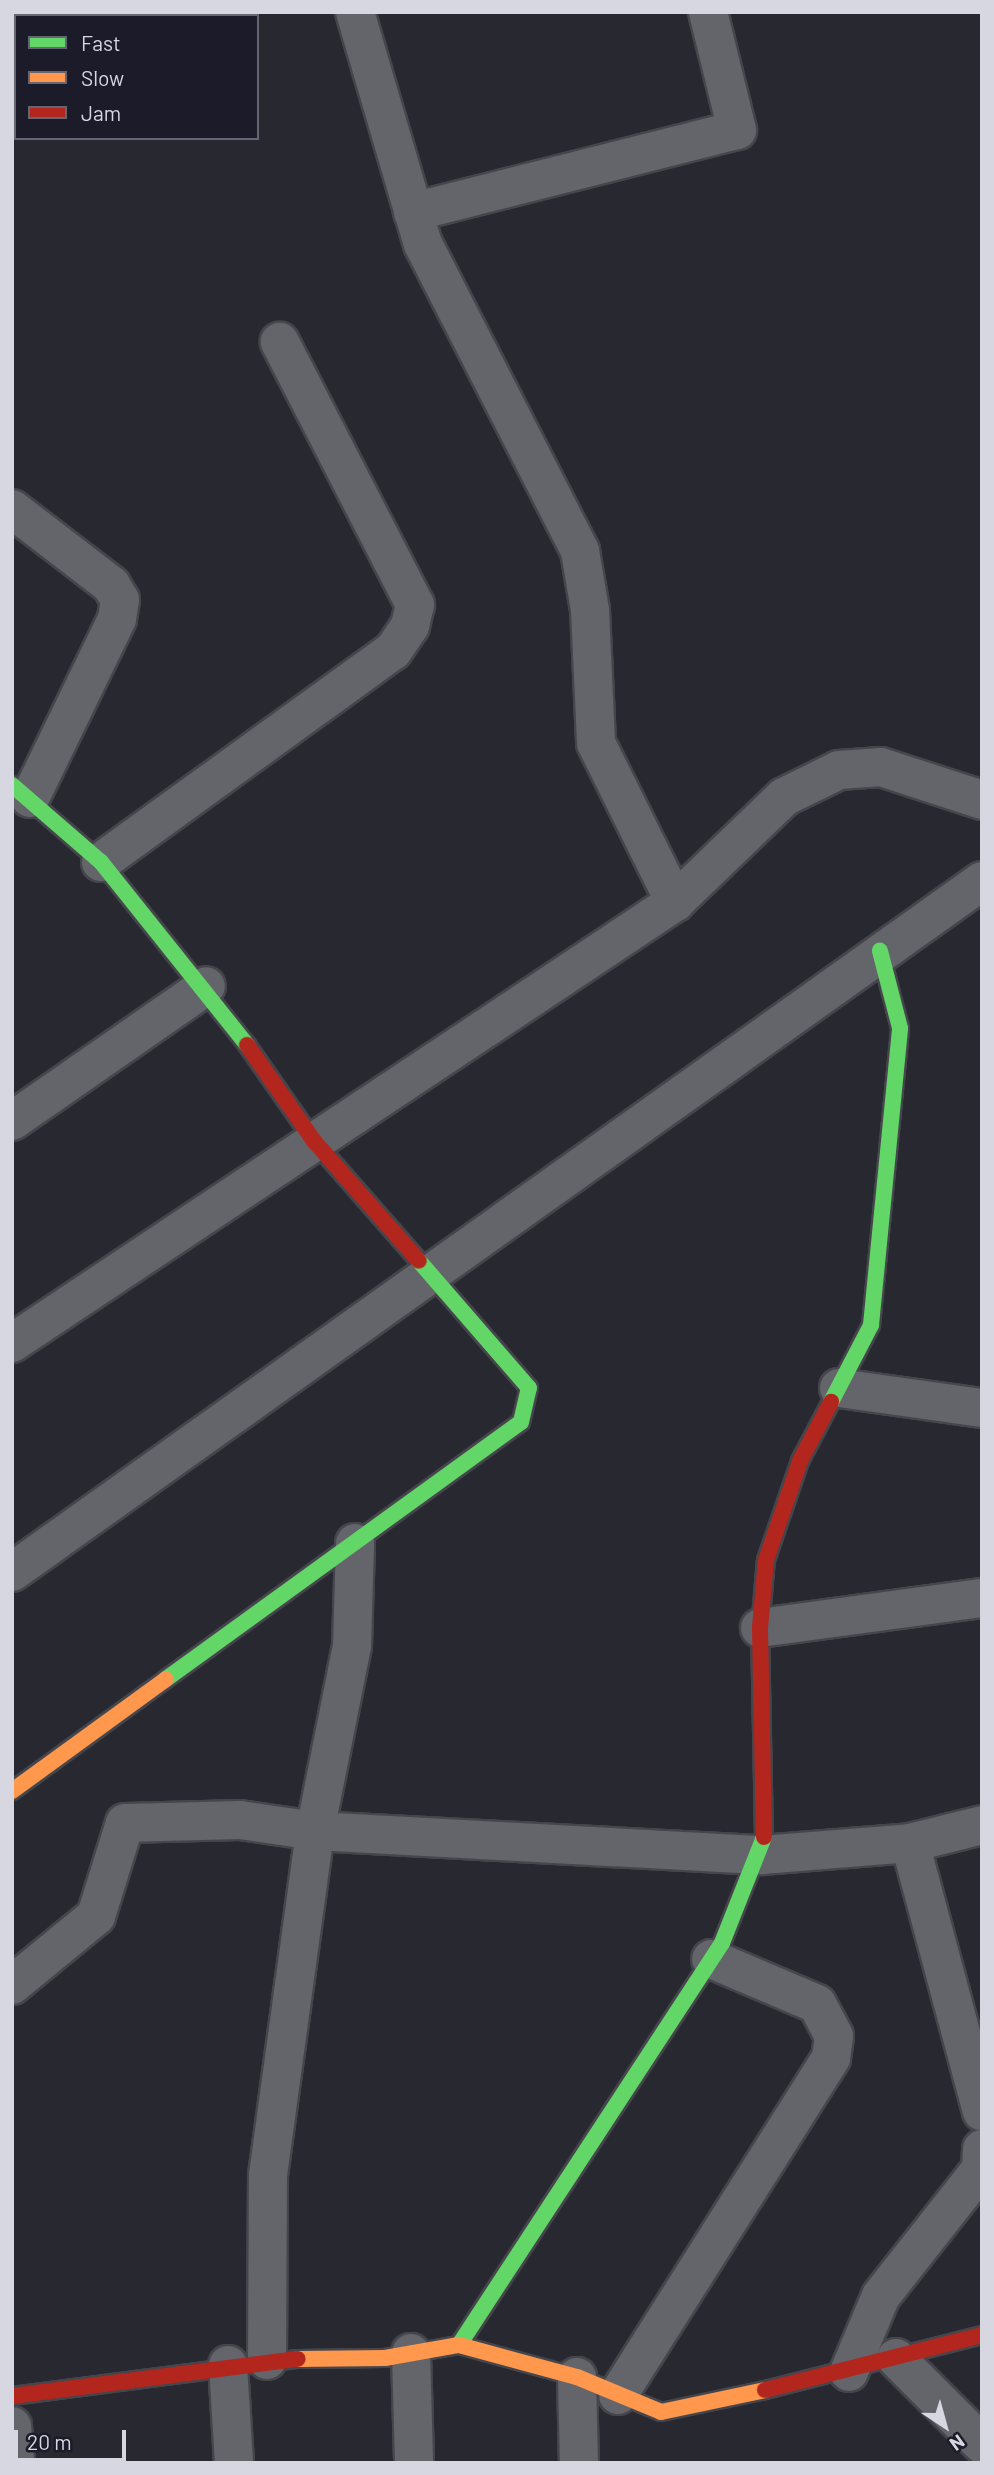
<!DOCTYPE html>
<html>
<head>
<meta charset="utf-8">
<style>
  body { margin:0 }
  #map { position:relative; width:994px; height:2475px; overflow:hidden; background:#282830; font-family:Barlow,sans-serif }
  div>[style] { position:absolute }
  .roads { filter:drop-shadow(2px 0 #45454c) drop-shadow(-2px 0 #45454c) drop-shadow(0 2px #45454c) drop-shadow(0 -2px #45454c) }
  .street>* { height:38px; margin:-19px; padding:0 19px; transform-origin:19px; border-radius:19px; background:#64646b }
  .fast>* { height:16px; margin:-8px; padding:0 8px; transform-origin:8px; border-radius:8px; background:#63d668 }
  .slow>* { height:16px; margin:-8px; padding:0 8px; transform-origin:8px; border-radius:8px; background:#ff974d }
  .jam>* { height:16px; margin:-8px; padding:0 8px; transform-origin:8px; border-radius:8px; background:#b3261e }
  span { translate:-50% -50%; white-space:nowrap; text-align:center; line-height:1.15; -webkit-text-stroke:6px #1b1b29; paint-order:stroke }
  .frame { position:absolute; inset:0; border:14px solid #d7d7e2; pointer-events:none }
  .legend { position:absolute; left:14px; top:14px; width:245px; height:126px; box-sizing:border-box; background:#1b1b29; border:2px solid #666673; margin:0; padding:9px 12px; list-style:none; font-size:21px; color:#d7d7e2 }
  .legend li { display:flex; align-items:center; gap:14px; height:35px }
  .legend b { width:35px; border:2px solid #666673 }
  .north { position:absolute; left:910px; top:2391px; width:70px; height:70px; -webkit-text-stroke:5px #1b1b29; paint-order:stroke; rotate:144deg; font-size:19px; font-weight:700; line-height:28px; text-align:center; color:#d7d7e2 }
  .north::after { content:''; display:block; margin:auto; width:24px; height:32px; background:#d7d7e2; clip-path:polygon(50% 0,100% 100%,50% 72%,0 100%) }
  .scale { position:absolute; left:14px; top:2430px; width:112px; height:32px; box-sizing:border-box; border:4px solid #d7d7e2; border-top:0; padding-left:9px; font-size:21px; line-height:24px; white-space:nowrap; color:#d7d7e2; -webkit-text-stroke:5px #1b1b29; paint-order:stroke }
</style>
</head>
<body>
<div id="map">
  <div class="roads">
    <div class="street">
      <i style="left:355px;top:12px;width:242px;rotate:73.7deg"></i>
      <i style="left:423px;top:244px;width:345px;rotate:62.9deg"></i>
      <i style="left:580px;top:551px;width:60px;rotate:80.4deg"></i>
      <i style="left:590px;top:610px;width:133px;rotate:87.4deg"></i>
      <i style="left:596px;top:743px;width:178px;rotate:63.6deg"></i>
      <i style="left:413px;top:212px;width:334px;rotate:-14.2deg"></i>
      <i style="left:737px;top:130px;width:122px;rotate:-103.8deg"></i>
      <i style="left:12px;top:509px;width:125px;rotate:37.5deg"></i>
      <i style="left:111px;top:585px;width:17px;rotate:59deg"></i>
      <i style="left:120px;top:600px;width:19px;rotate:99deg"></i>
      <i style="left:117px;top:619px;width:199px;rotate:115.9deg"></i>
      <i style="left:101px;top:862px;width:360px;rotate:-35.9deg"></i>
      <i style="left:393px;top:651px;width:30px;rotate:-56deg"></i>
      <i style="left:410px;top:626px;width:22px;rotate:-77deg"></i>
      <i style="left:415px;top:605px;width:296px;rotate:-117.2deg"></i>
      <i style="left:12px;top:1121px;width:236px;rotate:-34.8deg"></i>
      <i style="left:12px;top:1343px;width:796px;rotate:-33.63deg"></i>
      <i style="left:675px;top:902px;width:151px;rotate:-43.9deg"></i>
      <i style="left:784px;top:797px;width:61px;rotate:-26.1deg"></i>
      <i style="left:839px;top:770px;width:42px;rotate:-4.1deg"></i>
      <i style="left:881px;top:767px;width:106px;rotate:18.1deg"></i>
      <i style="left:839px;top:1388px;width:144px;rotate:8deg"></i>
      <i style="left:12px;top:1572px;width:1191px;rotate:-35.46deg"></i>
      <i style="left:760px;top:1628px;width:224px;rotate:-7.7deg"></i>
      <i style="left:910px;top:1843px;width:278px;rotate:75deg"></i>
      <i style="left:12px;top:1985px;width:109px;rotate:-39.4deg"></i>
      <i style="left:96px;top:1916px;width:97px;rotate:-72.7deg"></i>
      <i style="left:125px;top:1823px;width:115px;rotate:-1.5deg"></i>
      <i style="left:240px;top:1820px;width:76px;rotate:8.3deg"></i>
      <i style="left:315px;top:1831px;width:448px;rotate:3.1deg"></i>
      <i style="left:762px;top:1855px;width:148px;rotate:-4.6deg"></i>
      <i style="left:910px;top:1843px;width:74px;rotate:-14deg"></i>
      <i style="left:411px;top:2353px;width:110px;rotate:88.4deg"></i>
      <i style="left:896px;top:2358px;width:122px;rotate:45deg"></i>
      <i style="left:267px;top:2360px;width:185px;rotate:-89.7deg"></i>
      <i style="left:268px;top:2175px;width:347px;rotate:-82.2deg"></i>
      <i style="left:315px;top:1831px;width:189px;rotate:-78.7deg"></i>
      <i style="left:352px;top:1646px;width:103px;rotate:-88.3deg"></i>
      <i style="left:228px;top:2365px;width:98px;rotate:86.5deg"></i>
      <i style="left:849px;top:2372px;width:82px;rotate:-67.2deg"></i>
      <i style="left:881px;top:2296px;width:162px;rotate:-51.8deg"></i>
      <i style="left:981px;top:2169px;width:20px;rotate:-87deg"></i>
      <i style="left:577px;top:2377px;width:86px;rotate:88.7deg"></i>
      <i style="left:618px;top:2395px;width:399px;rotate:-57.7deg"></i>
      <i style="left:831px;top:2058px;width:22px;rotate:-82deg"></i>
      <i style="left:834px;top:2036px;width:36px;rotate:-118deg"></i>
      <i style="left:817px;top:2004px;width:115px;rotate:-157deg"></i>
      <i style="left:12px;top:2426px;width:37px;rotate:85deg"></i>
    </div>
    <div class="fast">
      <i style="left:12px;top:785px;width:118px;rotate:40.9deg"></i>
      <i style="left:101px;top:862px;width:234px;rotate:51.4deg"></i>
      <i style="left:831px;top:1402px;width:87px;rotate:-62.5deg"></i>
      <i style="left:871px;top:1325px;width:298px;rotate:-84.4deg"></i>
      <i style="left:900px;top:1028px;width:80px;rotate:-104.6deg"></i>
      <i style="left:166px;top:1679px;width:438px;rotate:-35.9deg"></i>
      <i style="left:521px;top:1422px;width:35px;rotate:-77deg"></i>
      <i style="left:529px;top:1388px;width:168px;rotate:-130.9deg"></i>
      <i style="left:459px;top:2345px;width:480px;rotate:-56.8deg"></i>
      <i style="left:722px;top:1943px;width:114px;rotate:-68.4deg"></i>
    </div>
    <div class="slow">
      <i style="left:12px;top:1791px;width:190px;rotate:-36deg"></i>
      <i style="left:298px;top:2359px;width:87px;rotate:-0.7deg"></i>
      <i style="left:385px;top:2358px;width:75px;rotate:-10deg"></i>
      <i style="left:459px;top:2345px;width:122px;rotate:15.2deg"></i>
      <i style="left:577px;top:2377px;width:91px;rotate:22.6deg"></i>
      <i style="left:661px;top:2412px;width:106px;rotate:-11.9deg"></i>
    </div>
    <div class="jam">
      <i style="left:247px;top:1045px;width:117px;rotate:55.1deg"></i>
      <i style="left:314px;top:1141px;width:159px;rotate:48.8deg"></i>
      <i style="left:764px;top:1837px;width:209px;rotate:-91.1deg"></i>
      <i style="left:760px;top:1628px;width:68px;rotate:-85deg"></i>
      <i style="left:766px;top:1560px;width:105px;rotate:-71deg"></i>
      <i style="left:800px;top:1461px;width:67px;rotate:-62.3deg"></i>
      <i style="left:765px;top:2390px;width:224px;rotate:-14.2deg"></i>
      <i style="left:12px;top:2396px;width:288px;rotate:-7.4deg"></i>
    </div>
  </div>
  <div class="frame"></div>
  <ul class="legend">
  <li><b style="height:9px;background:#63d668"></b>Fast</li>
  <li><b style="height:9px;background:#ff974d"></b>Slow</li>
  <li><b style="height:9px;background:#b3261e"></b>Jam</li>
  </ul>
  <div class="north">N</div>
  <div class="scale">20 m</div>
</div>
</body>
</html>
